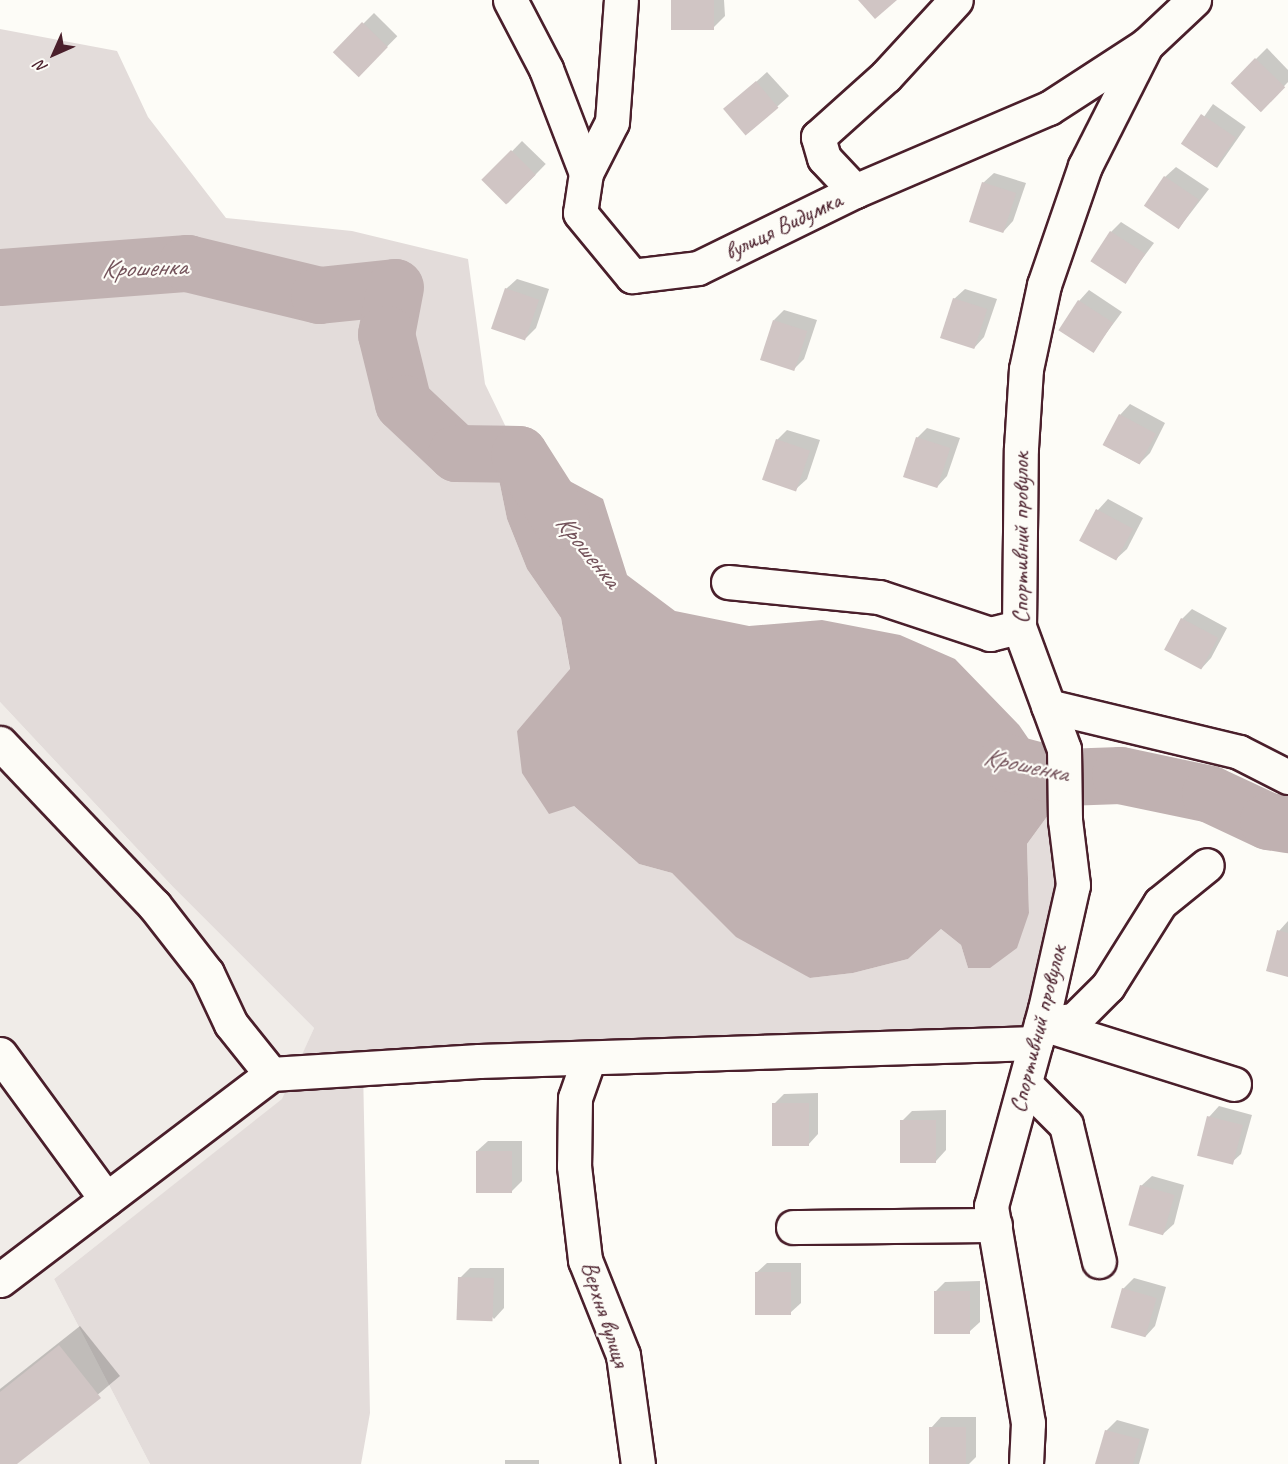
<!DOCTYPE html>
<html>
<head>
<meta charset="utf-8">
<style>
  body { margin:0 }
  #map { position:relative; width:1288px; height:1464px; overflow:hidden; background:#fdfcf7; font-family:Caveat,sans-serif }
  div>[style] { position:absolute }
  .built>* { inset:0; background:#f0ece8 }
  .green>* { inset:0; background:#e3dcda }
  .water>* { inset:0; background:#c0b1b1 }
  .shadow>* { inset:0; background:#0003; transform-origin:0 0 }
  .river>* { height:57px; margin:-28.5px; padding:0 28.5px; transform-origin:28.5px; border-radius:28.5px; background:#c0b1b1 }
  .building>* { inset:0; background:#d0c5c4; transform-origin:0 0 }
  .roads { filter:drop-shadow(2px 0 #4a1f2b) drop-shadow(-2px 0 #4a1f2b) drop-shadow(0 2px #4a1f2b) drop-shadow(0 -2px #4a1f2b) }
  .minor>* { height:33px; margin:-16.5px; padding:0 16.5px; transform-origin:16.5px; border-radius:16.5px; background:#fdfcf7 }
  span { translate:-50% -50%; white-space:nowrap; text-align:center; line-height:1.15; -webkit-text-stroke:4.5px #fdfcf7; paint-order:stroke }
  .street-label { font-size:24px; color:#4a1f2b }
  .water-label { font-size:26px; color:#73525a; font-style:italic }
  .north { position:absolute; left:24px; top:24px; width:60px; height:60px; -webkit-text-stroke:4px #fdfcf7; paint-order:stroke; rotate:225deg; font-size:16px; font-weight:700; line-height:24px; text-align:center; color:#4a1f2b }
  .north::after { content:''; display:block; margin:auto; width:21px; height:27px; background:#4a1f2b; clip-path:polygon(50% 0,100% 100%,50% 72%,0 100%) }
</style>
</head>
<body>
<div id="map">
  <div class="built">
    <i style="clip-path:polygon(0 702px,173px 887px,314px 1028px,283px 1099px,54px 1279px,150px 1464px,0 1464px)"></i>
  </div>
  <div class="green">
    <i style="clip-path:polygon(0 29px,117px 51px,148px 117px,226px 218px,352px 231px,468px 259px,485px 384px,519px 454px,498px 475px,507px 519px,527px 569px,561px 618px,570px 670px,517px 731px,574px 806px,639px 864px,672px 873px,702px 900px,810px 978px,853px 973px,908px 959px,941px 929px,961px 945px,968px 968px,1029px 913px,1027px 844px,1054px 807px,1065px 821px,1036px 1043px,363px 1068px,370px 1413px,361px 1464px,150px 1464px,54px 1279px,282px 1099px,314px 1028px,173px 887px,0 702px)"></i>
  </div>
  <div class="water">
    <i style="clip-path:polygon(519px 454px,603px 499px,627px 575px,675px 611px,749px 626px,822px 620px,900px 635px,955px 659px,1019px 725px,1043px 760px,1064px 777px,1054px 807px,1027px 844px,1029px 913px,1017px 948px,990px 968px,968px 968px,961px 945px,941px 929px,908px 959px,853px 973px,810px 978px,736px 937px,672px 873px,639px 864px,574px 806px,549px 814px,522px 773px,517px 731px,570px 669px,561px 618px,527px 569px,507px 519px,498px 475px)"></i>
  </div>
  <div class="shadow">
    <i style="clip-path:polygon(673px 0,724px 0,725px 16px,714px 27px)"></i>
    <i style="left:374px;top:13px;width:33px;height:55px;rotate:45deg"></i>
    <i style="clip-path:polygon(1267px 48px,1288px 70px,1288px 82px,1260px 111px,1232px 83px)"></i>
    <i style="clip-path:polygon(767px 72px,789px 96px,748px 133px,737px 99px)"></i>
    <i style="left:1213px;top:104px;width:40px;height:50px;rotate:35deg"></i>
    <i style="left:522px;top:141px;width:33px;height:55px;rotate:44deg"></i>
    <i style="clip-path:polygon(1176px 167px,1209px 189px,1179px 228px,1165px 177px)"></i>
    <i style="clip-path:polygon(994px 173px,1026px 183px,1013px 221px,1003px 232px,983px 183px)"></i>
    <i style="clip-path:polygon(1121px 222px,1154px 243px,1124px 283px,1111px 232px)"></i>
    <i style="clip-path:polygon(517px 279px,549px 289px,536px 328px,526px 338px,506px 289px)"></i>
    <i style="clip-path:polygon(965px 289px,997px 299px,984px 337px,974px 348px,954px 299px)"></i>
    <i style="clip-path:polygon(1089px 290px,1122px 312px,1093px 351px,1079px 301px)"></i>
    <i style="clip-path:polygon(784px 310px,817px 320px,804px 359px,794px 369px,774px 320px)"></i>
    <i style="clip-path:polygon(1130px 404px,1165px 423px,1150px 453px,1139px 464px,1104px 445px,1120px 415px)"></i>
    <i style="clip-path:polygon(927px 428px,960px 438px,947px 476px,937px 487px,917px 438px)"></i>
    <i style="clip-path:polygon(787px 430px,820px 440px,807px 479px,796px 489px,777px 440px)"></i>
    <i style="clip-path:polygon(1108px 499px,1143px 518px,1127px 549px,1116px 559px,1081px 540px,1098px 510px)"></i>
    <i style="clip-path:polygon(1192px 609px,1227px 628px,1211px 658px,1201px 669px,1182px 619px)"></i>
    <i style="clip-path:polygon(1288px 921px,1288px 975px,1279px 931px)"></i>
    <i style="clip-path:polygon(818px 1093px,818px 1134px,808px 1145px,774px 1104px,784px 1094px)"></i>
    <i style="clip-path:polygon(1219px 1106px,1252px 1115px,1241px 1154px,1230px 1164px,1209px 1117px)"></i>
    <i style="clip-path:polygon(946px 1110px,946px 1150px,936px 1161px,902px 1121px,912px 1111px)"></i>
    <i style="clip-path:polygon(488px 1141px,522px 1141px,522px 1181px,511px 1192px,477px 1151px)"></i>
    <i style="clip-path:polygon(1152px 1176px,1184px 1185px,1174px 1224px,1163px 1234px,1141px 1186px)"></i>
    <i style="clip-path:polygon(767px 1263px,801px 1263px,801px 1303px,790px 1313px,756px 1273px)"></i>
    <i style="clip-path:polygon(470px 1268px,504px 1268px,504px 1308px,494px 1319px,460px 1278px)"></i>
    <i style="clip-path:polygon(1134px 1278px,1166px 1287px,1155px 1326px,1145px 1337px,1123px 1289px)"></i>
    <i style="clip-path:polygon(980px 1281px,980px 1322px,969px 1332px,935px 1292px,945px 1282px)"></i>
    <i style="clip-path:polygon(80px 1326px,120px 1376px,15px 1464px,0 1464px,0 1389px)"></i>
    <i style="clip-path:polygon(941px 1417px,976px 1417px,976px 1457px,969px 1464px,931px 1464px,931px 1428px)"></i>
    <i style="clip-path:polygon(1117px 1420px,1149px 1429px,1139px 1464px,1097px 1464px,1106px 1431px)"></i>
    <i style="left:505px;top:1460px;width:34px;height:6px"></i>
  </div>
  <div class="river">
    <i style="left:0;top:277px;width:188px;rotate:-4.3deg"></i>
    <i style="left:187px;top:263px;width:136px;rotate:13.6deg"></i>
    <i style="left:319px;top:295px;width:76px;rotate:-6deg"></i>
    <i style="left:395px;top:287px;width:48px;rotate:100.8deg"></i>
    <i style="left:386px;top:334px;width:71px;rotate:76.2deg"></i>
    <i style="left:403px;top:403px;width:73px;rotate:43.3deg"></i>
    <i style="left:456px;top:453px;width:63px;rotate:0.9deg"></i>
    <i style="left:519px;top:454px;width:78px;rotate:57.5deg"></i>
    <i style="left:1006px;top:762px;width:60px;rotate:14.5deg"></i>
    <i style="left:1064px;top:777px;width:56px;rotate:-2deg"></i>
    <i style="left:1120px;top:775px;width:92px;rotate:11.9deg"></i>
    <i style="left:1210px;top:794px;width:64px;rotate:25deg"></i>
    <i style="left:1268px;top:821px;width:20px;rotate:9deg"></i>
  </div>
  <div class="building">
    <i style="left:671px;top:0;width:43px;height:30px"></i>
    <i style="clip-path:polygon(858px 0,897px 0,875px 19px)"></i>
    <i style="left:362px;top:22px;width:36px;height:42px;rotate:44deg"></i>
    <i style="left:1255px;top:58px;width:42px;height:35px;rotate:44deg"></i>
    <i style="left:756px;top:81px;width:35px;height:43px;rotate:50deg"></i>
    <i style="left:1201px;top:114px;width:42px;height:36px;rotate:34deg"></i>
    <i style="left:511px;top:150px;width:35px;height:42px;rotate:45deg"></i>
    <i style="left:1164px;top:176px;width:42px;height:36px;rotate:34deg"></i>
    <i style="left:982px;top:182px;width:36px;height:42px;rotate:18deg"></i>
    <i style="left:1110px;top:231px;width:42px;height:36px;rotate:33deg"></i>
    <i style="left:505px;top:288px;width:36px;height:43px;rotate:19deg"></i>
    <i style="left:953px;top:298px;width:36px;height:42px;rotate:18deg"></i>
    <i style="left:1078px;top:300px;width:42px;height:36px;rotate:33deg"></i>
    <i style="left:773px;top:320px;width:36px;height:42px;rotate:18deg"></i>
    <i style="left:1119px;top:414px;width:42px;height:35px;rotate:28deg"></i>
    <i style="left:916px;top:437px;width:36px;height:42px;rotate:18deg"></i>
    <i style="left:776px;top:439px;width:36px;height:43px;rotate:19deg"></i>
    <i style="left:1096px;top:509px;width:42px;height:36px;rotate:28deg"></i>
    <i style="left:1181px;top:618px;width:42px;height:36px;rotate:28deg"></i>
    <i style="clip-path:polygon(1277px 930px,1288px 933px,1288px 977px,1266px 971px)"></i>
    <i style="left:772px;top:1103px;width:37px;height:43px"></i>
    <i style="left:1207px;top:1116px;width:37px;height:41px;rotate:14deg"></i>
    <i style="left:900px;top:1120px;width:36px;height:43px"></i>
    <i style="left:476px;top:1151px;width:36px;height:42px"></i>
    <i style="left:1140px;top:1185px;width:36px;height:42px;rotate:16deg"></i>
    <i style="left:791px;top:1272px;width:43px;height:36px;rotate:90deg"></i>
    <i style="left:458px;top:1277px;width:36px;height:43px;rotate:2deg"></i>
    <i style="left:1122px;top:1288px;width:36px;height:41px;rotate:16deg"></i>
    <i style="left:934px;top:1291px;width:36px;height:43px"></i>
    <i style="clip-path:polygon(59px 1345px,101px 1398px,17px 1464px,0 1464px,0 1392px)"></i>
    <i style="left:929px;top:1427px;width:37px;height:37px"></i>
    <i style="clip-path:polygon(1105px 1430px,1140px 1439px,1133px 1464px,1095px 1464px)"></i>
  </div>
  <div class="roads">
    <div class="minor">
      <i style="left:510px;top:0;width:78px;rotate:62.4deg"></i>
      <i style="left:546px;top:69px;width:111px;rotate:69deg"></i>
      <i style="left:586px;top:173px;width:40px;rotate:98.5deg"></i>
      <i style="left:580px;top:213px;width:82px;rotate:50.5deg"></i>
      <i style="left:632px;top:276px;width:66px;rotate:-6.9deg"></i>
      <i style="left:698px;top:268px;width:175px;rotate:-26.1deg"></i>
      <i style="left:855px;top:191px;width:211px;rotate:-23.2deg"></i>
      <i style="left:1049px;top:108px;width:116px;rotate:-33deg"></i>
      <i style="left:1146px;top:45px;width:66px;rotate:-43.2deg"></i>
      <i style="left:586px;top:173px;width:57px;rotate:-63deg"></i>
      <i style="left:612px;top:122px;width:122px;rotate:-85.8deg"></i>
      <i style="left:855px;top:191px;width:45px;rotate:-133.2deg"></i>
      <i style="left:824px;top:158px;width:22px;rotate:-106deg"></i>
      <i style="left:818px;top:137px;width:91px;rotate:-41.9deg"></i>
      <i style="left:886px;top:76px;width:103px;rotate:-47.4deg"></i>
      <i style="left:728px;top:582px;width:152px;rotate:5.7deg"></i>
      <i style="left:879px;top:597px;width:117px;rotate:18.4deg"></i>
      <i style="left:990px;top:634px;width:30px;rotate:-14deg"></i>
      <i style="left:1048px;top:706px;width:196px;rotate:13.5deg"></i>
      <i style="left:1239px;top:752px;width:55px;rotate:27deg"></i>
      <i style="left:0;top:743px;width:224px;rotate:46.5deg"></i>
      <i style="left:154px;top:905px;width:86px;rotate:52.1deg"></i>
      <i style="left:207px;top:973px;width:56px;rotate:64.8deg"></i>
      <i style="left:231px;top:1024px;width:64px;rotate:51.3deg"></i>
      <i style="left:1041px;top:1024px;width:33px;rotate:-7deg"></i>
      <i style="left:1074px;top:1020px;width:48px;rotate:-45deg"></i>
      <i style="left:1108px;top:986px;width:98px;rotate:-57.9deg"></i>
      <i style="left:1160px;top:903px;width:60px;rotate:-39deg"></i>
      <i style="left:1046px;top:1025px;width:197px;rotate:17.4deg"></i>
      <i style="left:0;top:1054px;width:180px;rotate:53.8deg"></i>
      <i style="left:589px;top:1058px;width:42px;rotate:109.3deg"></i>
      <i style="left:575px;top:1098px;width:68px;rotate:90.8deg"></i>
      <i style="left:574px;top:1166px;width:95px;rotate:83.3deg"></i>
      <i style="left:585px;top:1260px;width:102px;rotate:68.2deg"></i>
      <i style="left:623px;top:1355px;width:110px;rotate:82.2deg"></i>
      <i style="left:1025px;top:1084px;width:58px;rotate:45deg"></i>
      <i style="left:1066px;top:1125px;width:140px;rotate:76.4deg"></i>
      <i style="left:793px;top:1227px;width:202px;rotate:-0.6deg"></i>
      <i style="left:0;top:1280px;width:340px;rotate:-37.2deg"></i>
      <i style="left:271px;top:1074px;width:208px;rotate:-3.6deg"></i>
      <i style="left:479px;top:1061px;width:557px;rotate:-1.85deg"></i>
      <i style="left:1026px;top:1464px;width:41px;rotate:-87.2deg"></i>
      <i style="left:1028px;top:1423px;width:220px;rotate:-99.7deg"></i>
      <i style="left:991px;top:1206px;width:204px;rotate:-74.7deg"></i>
      <i style="left:1045px;top:1009px;width:127px;rotate:-77.3deg"></i>
      <i style="left:1073px;top:885px;width:65px;rotate:-97deg"></i>
      <i style="left:1065px;top:820px;width:71px;rotate:-90.8deg"></i>
      <i style="left:1064px;top:749px;width:130px;rotate:-110.2deg"></i>
      <i style="left:1019px;top:627px;width:179px;rotate:-89.4deg"></i>
      <i style="left:1021px;top:448px;width:79px;rotate:-86.4deg"></i>
      <i style="left:1026px;top:369px;width:86px;rotate:-77.9deg"></i>
      <i style="left:1044px;top:285px;width:126px;rotate:-71deg"></i>
      <i style="left:1085px;top:166px;width:136px;rotate:-63.2deg"></i>
    </div>
  </div>
  <div class="street-label">
    <span style="left:783px;top:226px;rotate:-26deg">вулиця Видумка</span>
    <span style="left:1021px;top:538px;rotate:-90deg">Спортивний провулок</span>
    <span style="left:1038px;top:1029px;rotate:-76deg">Спортивний провулок</span>
    <span style="left:605px;top:1314px;rotate:72deg">Верхня вулиця</span>
  </div>
  <div class="water-label">
    <span style="left:144px;top:268px;rotate:-2deg">Крошенка</span>
    <span style="left:588px;top:551px;rotate:51deg">Крошенка</span>
    <span style="left:1026px;top:765px;rotate:12deg">Крошенка</span>
  </div>
  <div class="north">N</div>
</div>
</body>
</html>
